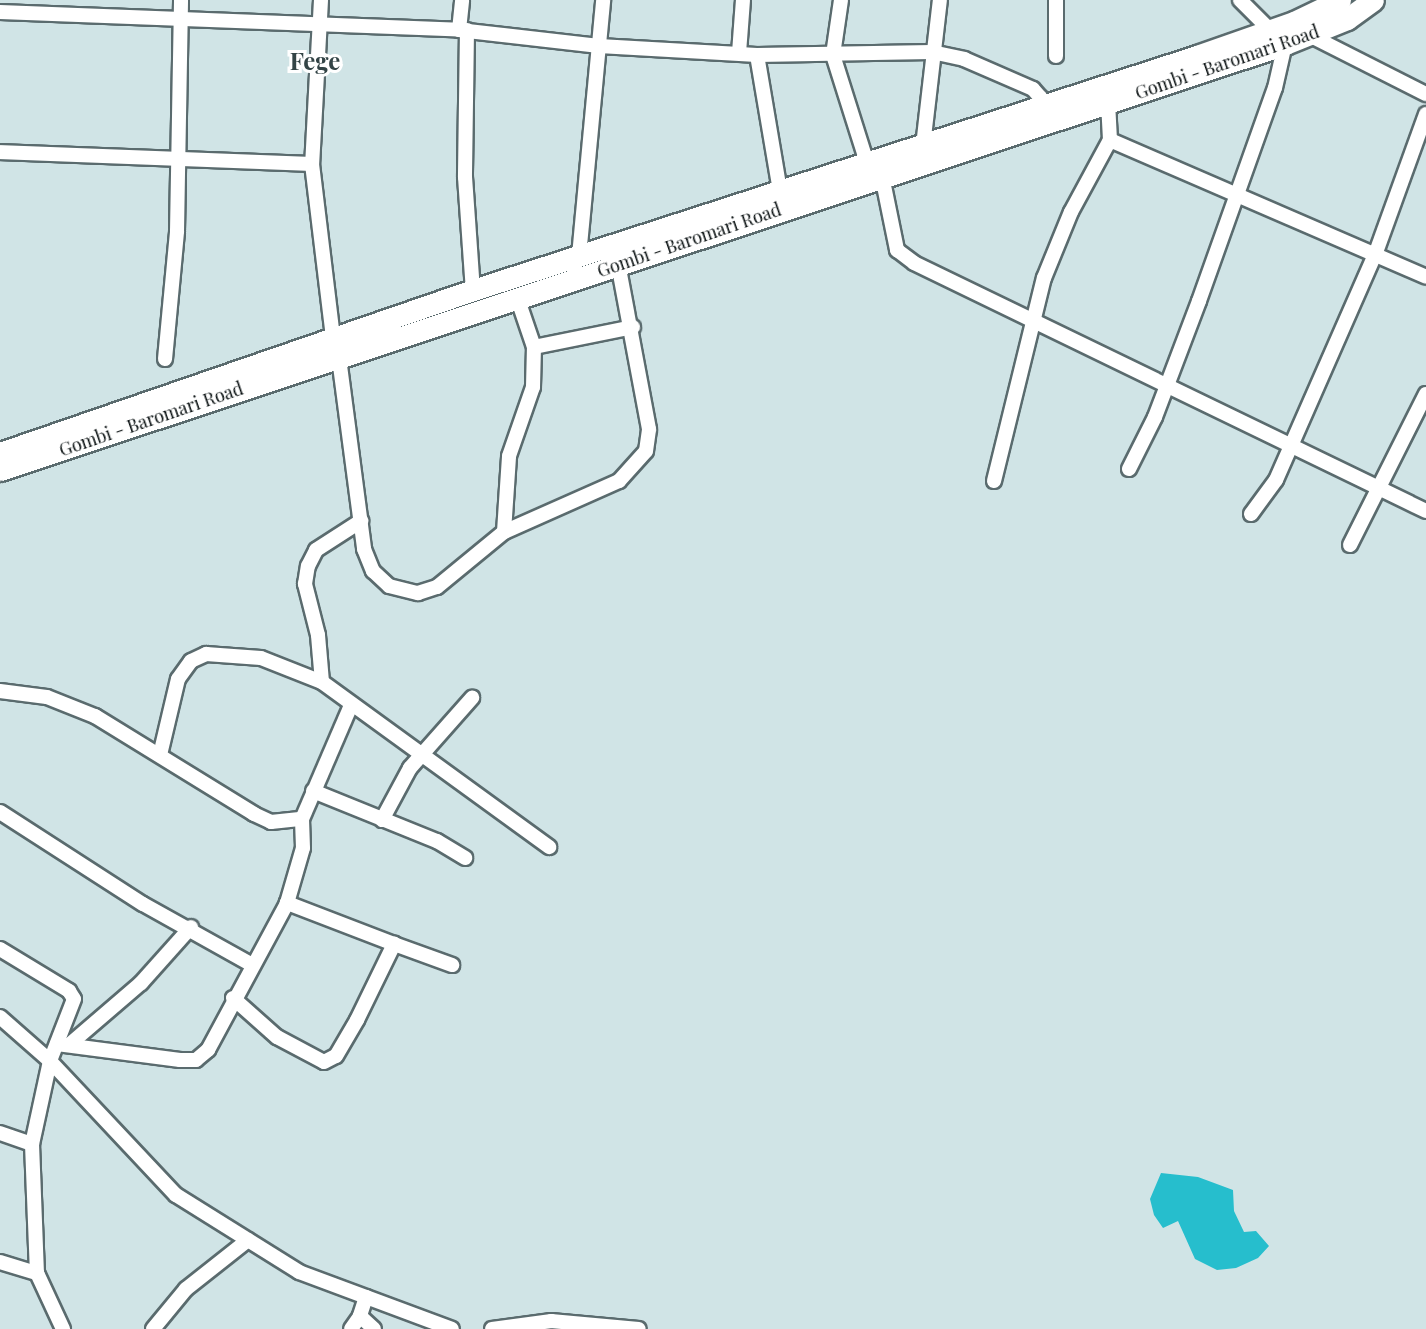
<!DOCTYPE html>
<html>
<head>
<meta charset="utf-8">
<style>
  body { margin:0 }
  #map { position:relative; width:1426px; height:1329px; overflow:hidden; background:#d0e4e6; font-family:"Playfair Display",serif }
  div>[style] { position:absolute }
  .forest>* { inset:0; background:#26becd }
  .roads { filter:drop-shadow(2px 0 #5a6b6e) drop-shadow(-2px 0 #5a6b6e) drop-shadow(0 2px #5a6b6e) drop-shadow(0 -2px #5a6b6e) }
  .street>* { height:14px; margin:-7px; padding:0 7px; transform-origin:7px; border-radius:7px; background:#fff }
  .primary>* { height:21px; margin:-10.5px; padding:0 10.5px; transform-origin:10.5px; border-radius:10.5px; background:#fff }
  span { translate:-50% -50%; white-space:nowrap; text-align:center; line-height:1.15; -webkit-text-stroke:6px #fff; paint-order:stroke }
  .street-label { font-size:18px; color:#0a1112 }
  .district-label { font-size:24px; color:#334446; font-weight:700 }
</style>
</head>
<body>
<div id="map">
  <div class="forest">
    <i style="clip-path:polygon(1161px 1173px,1198px 1177px,1233px 1190px,1234px 1211px,1244px 1232px,1256px 1231px,1269px 1246px,1258px 1258px,1236px 1268px,1217px 1270px,1195px 1259px,1178px 1221px,1163px 1228px,1154px 1215px,1150px 1199px)"></i>
  </div>
  <div class="roads">
    <div class="street">
      <i style="left:321px;top:0;width:164px;rotate:93.1deg"></i>
      <i style="left:312px;top:164px;width:175px;rotate:83.1deg"></i>
      <i style="left:841px;top:0;width:56px;rotate:98.3deg"></i>
      <i style="left:833px;top:55px;width:113px;rotate:72.5deg"></i>
      <i style="left:1240px;top:0;width:42px;rotate:45deg"></i>
      <i style="left:0;top:12px;width:459px;rotate:2.2deg"></i>
      <i style="left:459px;top:30px;width:141px;rotate:6.5deg"></i>
      <i style="left:599px;top:46px;width:158px;rotate:3.3deg"></i>
      <i style="left:757px;top:55px;width:175px;rotate:-1deg"></i>
      <i style="left:932px;top:52px;width:33px;rotate:12deg"></i>
      <i style="left:964px;top:59px;width:75px;rotate:23.5deg"></i>
      <i style="left:1033px;top:89px;width:11px;rotate:49deg"></i>
      <i style="left:1040px;top:97px;width:17px;rotate:93deg"></i>
      <i style="left:459px;top:30px;width:30px;rotate:-84deg"></i>
      <i style="left:467px;top:30px;width:147px;rotate:90.8deg"></i>
      <i style="left:465px;top:177px;width:113px;rotate:86deg"></i>
      <i style="left:1309px;top:35px;width:131px;rotate:26.8deg"></i>
      <i style="left:739px;top:53px;width:53px;rotate:-85.7deg"></i>
      <i style="left:757px;top:55px;width:138px;rotate:80.4deg"></i>
      <i style="left:1056px;top:56px;width:56px;rotate:-90deg"></i>
      <i style="left:1110px;top:140px;width:344px;rotate:23.4deg"></i>
      <i style="left:923px;top:146px;width:147px;rotate:-83.4deg"></i>
      <i style="left:0;top:152px;width:312px;rotate:2.2deg"></i>
      <i style="left:882px;top:176px;width:76px;rotate:78.5deg"></i>
      <i style="left:897px;top:250px;width:21px;rotate:37deg"></i>
      <i style="left:914px;top:263px;width:569px;rotate:25.84deg"></i>
      <i style="left:579px;top:256px;width:257px;rotate:-84.6deg"></i>
      <i style="left:534px;top:347px;width:101px;rotate:-11.4deg"></i>
      <i style="left:339px;top:358px;width:193px;rotate:82.5deg"></i>
      <i style="left:364px;top:549px;width:24px;rotate:68deg"></i>
      <i style="left:373px;top:571px;width:22px;rotate:43deg"></i>
      <i style="left:389px;top:586px;width:30px;rotate:14deg"></i>
      <i style="left:418px;top:593px;width:20px;rotate:-18deg"></i>
      <i style="left:437px;top:587px;width:87px;rotate:-39.4deg"></i>
      <i style="left:504px;top:532px;width:126px;rotate:-23.9deg"></i>
      <i style="left:619px;top:481px;width:40px;rotate:-48deg"></i>
      <i style="left:646px;top:451px;width:22px;rotate:-82deg"></i>
      <i style="left:649px;top:429px;width:168px;rotate:-100.6deg"></i>
      <i style="left:165px;top:359px;width:129px;rotate:-84.6deg"></i>
      <i style="left:177px;top:231px;width:231px;rotate:-89deg"></i>
      <i style="left:1129px;top:469px;width:58px;rotate:-63.4deg"></i>
      <i style="left:1155px;top:417px;width:124px;rotate:-69.2deg"></i>
      <i style="left:1199px;top:301px;width:226px;rotate:-70.4deg"></i>
      <i style="left:1275px;top:88px;width:45px;rotate:-77.2deg"></i>
      <i style="left:994px;top:481px;width:209px;rotate:-76.2deg"></i>
      <i style="left:1044px;top:278px;width:71px;rotate:-67.8deg"></i>
      <i style="left:1071px;top:212px;width:82px;rotate:-61.6deg"></i>
      <i style="left:1110px;top:140px;width:36px;rotate:-93deg"></i>
      <i style="left:1251px;top:514px;width:42px;rotate:-53.7deg"></i>
      <i style="left:1276px;top:480px;width:246px;rotate:-66.3deg"></i>
      <i style="left:1375px;top:255px;width:150px;rotate:-70.1deg"></i>
      <i style="left:504px;top:532px;width:76px;rotate:-86.2deg"></i>
      <i style="left:509px;top:456px;width:73px;rotate:-70.8deg"></i>
      <i style="left:533px;top:387px;width:40px;rotate:-88.6deg"></i>
      <i style="left:534px;top:347px;width:53px;rotate:-108.8deg"></i>
      <i style="left:1350px;top:545px;width:169px;rotate:-63.3deg"></i>
      <i style="left:322px;top:682px;width:47px;rotate:-94.9deg"></i>
      <i style="left:318px;top:635px;width:53px;rotate:-104.3deg"></i>
      <i style="left:305px;top:584px;width:18px;rotate:-81deg"></i>
      <i style="left:308px;top:566px;width:18px;rotate:-63deg"></i>
      <i style="left:316px;top:550px;width:54px;rotate:-32.8deg"></i>
      <i style="left:0;top:691px;width:47px;rotate:7.3deg"></i>
      <i style="left:47px;top:697px;width:52px;rotate:21.6deg"></i>
      <i style="left:95px;top:716px;width:187px;rotate:31.6deg"></i>
      <i style="left:254px;top:814px;width:19px;rotate:25deg"></i>
      <i style="left:271px;top:822px;width:31px;rotate:-6deg"></i>
      <i style="left:160px;top:755px;width:78px;rotate:-76.7deg"></i>
      <i style="left:178px;top:679px;width:22px;rotate:-54deg"></i>
      <i style="left:191px;top:661px;width:17px;rotate:-25deg"></i>
      <i style="left:206px;top:654px;width:55px;rotate:4.2deg"></i>
      <i style="left:261px;top:658px;width:66px;rotate:21.5deg"></i>
      <i style="left:322px;top:682px;width:281px;rotate:36deg"></i>
      <i style="left:313px;top:791px;width:134px;rotate:22deg"></i>
      <i style="left:437px;top:841px;width:33px;rotate:31deg"></i>
      <i style="left:0;top:812px;width:170px;rotate:32.8deg"></i>
      <i style="left:143px;top:904px;width:125px;rotate:29.2deg"></i>
      <i style="left:382px;top:820px;width:59px;rotate:-61.7deg"></i>
      <i style="left:410px;top:768px;width:94px;rotate:-48.5deg"></i>
      <i style="left:394px;top:944px;width:62px;rotate:19.9deg"></i>
      <i style="left:0;top:949px;width:81px;rotate:31.3deg"></i>
      <i style="left:69px;top:991px;width:9px;rotate:58deg"></i>
      <i style="left:74px;top:999px;width:66px;rotate:111.2deg"></i>
      <i style="left:50px;top:1061px;width:85px;rotate:102.2deg"></i>
      <i style="left:32px;top:1144px;width:129px;rotate:87.8deg"></i>
      <i style="left:37px;top:1273px;width:62px;rotate:65.1deg"></i>
      <i style="left:233px;top:998px;width:59px;rotate:41.6deg"></i>
      <i style="left:277px;top:1037px;width:53px;rotate:28deg"></i>
      <i style="left:324px;top:1062px;width:13px;rotate:-27deg"></i>
      <i style="left:336px;top:1056px;width:42px;rotate:-59.7deg"></i>
      <i style="left:357px;top:1020px;width:85px;rotate:-64deg"></i>
      <i style="left:394px;top:944px;width:115px;rotate:-159deg"></i>
      <i style="left:0;top:1017px;width:67px;rotate:41.3deg"></i>
      <i style="left:50px;top:1061px;width:184px;rotate:46.8deg"></i>
      <i style="left:176px;top:1195px;width:145px;rotate:32deg"></i>
      <i style="left:299px;top:1272px;width:163px;rotate:20.4deg"></i>
      <i style="left:57px;top:1044px;width:124px;rotate:7.4deg"></i>
      <i style="left:180px;top:1060px;width:16px"></i>
      <i style="left:196px;top:1060px;width:16px;rotate:-40deg"></i>
      <i style="left:208px;top:1050px;width:167px;rotate:-61.7deg"></i>
      <i style="left:287px;top:903px;width:57px;rotate:-73.8deg"></i>
      <i style="left:303px;top:848px;width:29px;rotate:-92deg"></i>
      <i style="left:302px;top:819px;width:124px;rotate:-66.7deg"></i>
      <i style="left:70px;top:1044px;width:94px;rotate:-40.7deg"></i>
      <i style="left:141px;top:983px;width:75px;rotate:-48.2deg"></i>
      <i style="left:0;top:1133px;width:34px;rotate:19deg"></i>
      <i style="left:0;top:1262px;width:39px;rotate:17deg"></i>
      <i style="left:366px;top:1297px;width:20px;rotate:108deg"></i>
      <i style="left:360px;top:1316px;width:19px;rotate:43deg"></i>
      <i style="left:153px;top:1329px;width:52px;rotate:-50.5deg"></i>
      <i style="left:186px;top:1289px;width:79px;rotate:-38.3deg"></i>
      <i style="left:351px;top:1329px;width:16px;rotate:-55deg"></i>
      <i style="left:492px;top:1329px;width:60px;rotate:-7.7deg"></i>
      <i style="left:551px;top:1321px;width:88px;rotate:5.2deg"></i>
    </div>
    <div class="primary">
      <i style="left:0;top:453px;width:500px;rotate:-19.01deg"></i>
      <i style="left:473px;top:290px;width:761px;rotate:-17.91deg"></i>
      <i style="left:1197px;top:56px;width:103px;rotate:-19.3deg"></i>
      <i style="left:1294px;top:22px;width:51px;rotate:-25.6deg"></i>
      <i style="left:0;top:470px;width:1354px;rotate:-18.34deg"></i>
      <i style="left:1285px;top:44px;width:67px;rotate:-22deg"></i>
      <i style="left:1347px;top:19px;width:32px;rotate:-36deg"></i>
    </div>
  </div>
  <div class="street-label">
    <span style="left:1227px;top:62px;rotate:-19deg">Gombi - Baromari Road</span>
    <span style="left:689px;top:240px;rotate:-19deg">Gombi - Baromari Road</span>
    <span style="left:151px;top:419px;rotate:-19deg">Gombi - Baromari Road</span>
  </div>
  <div class="district-label">
    <span style="left:315px;top:61px">Fege</span>
  </div>
</div>
</body>
</html>
